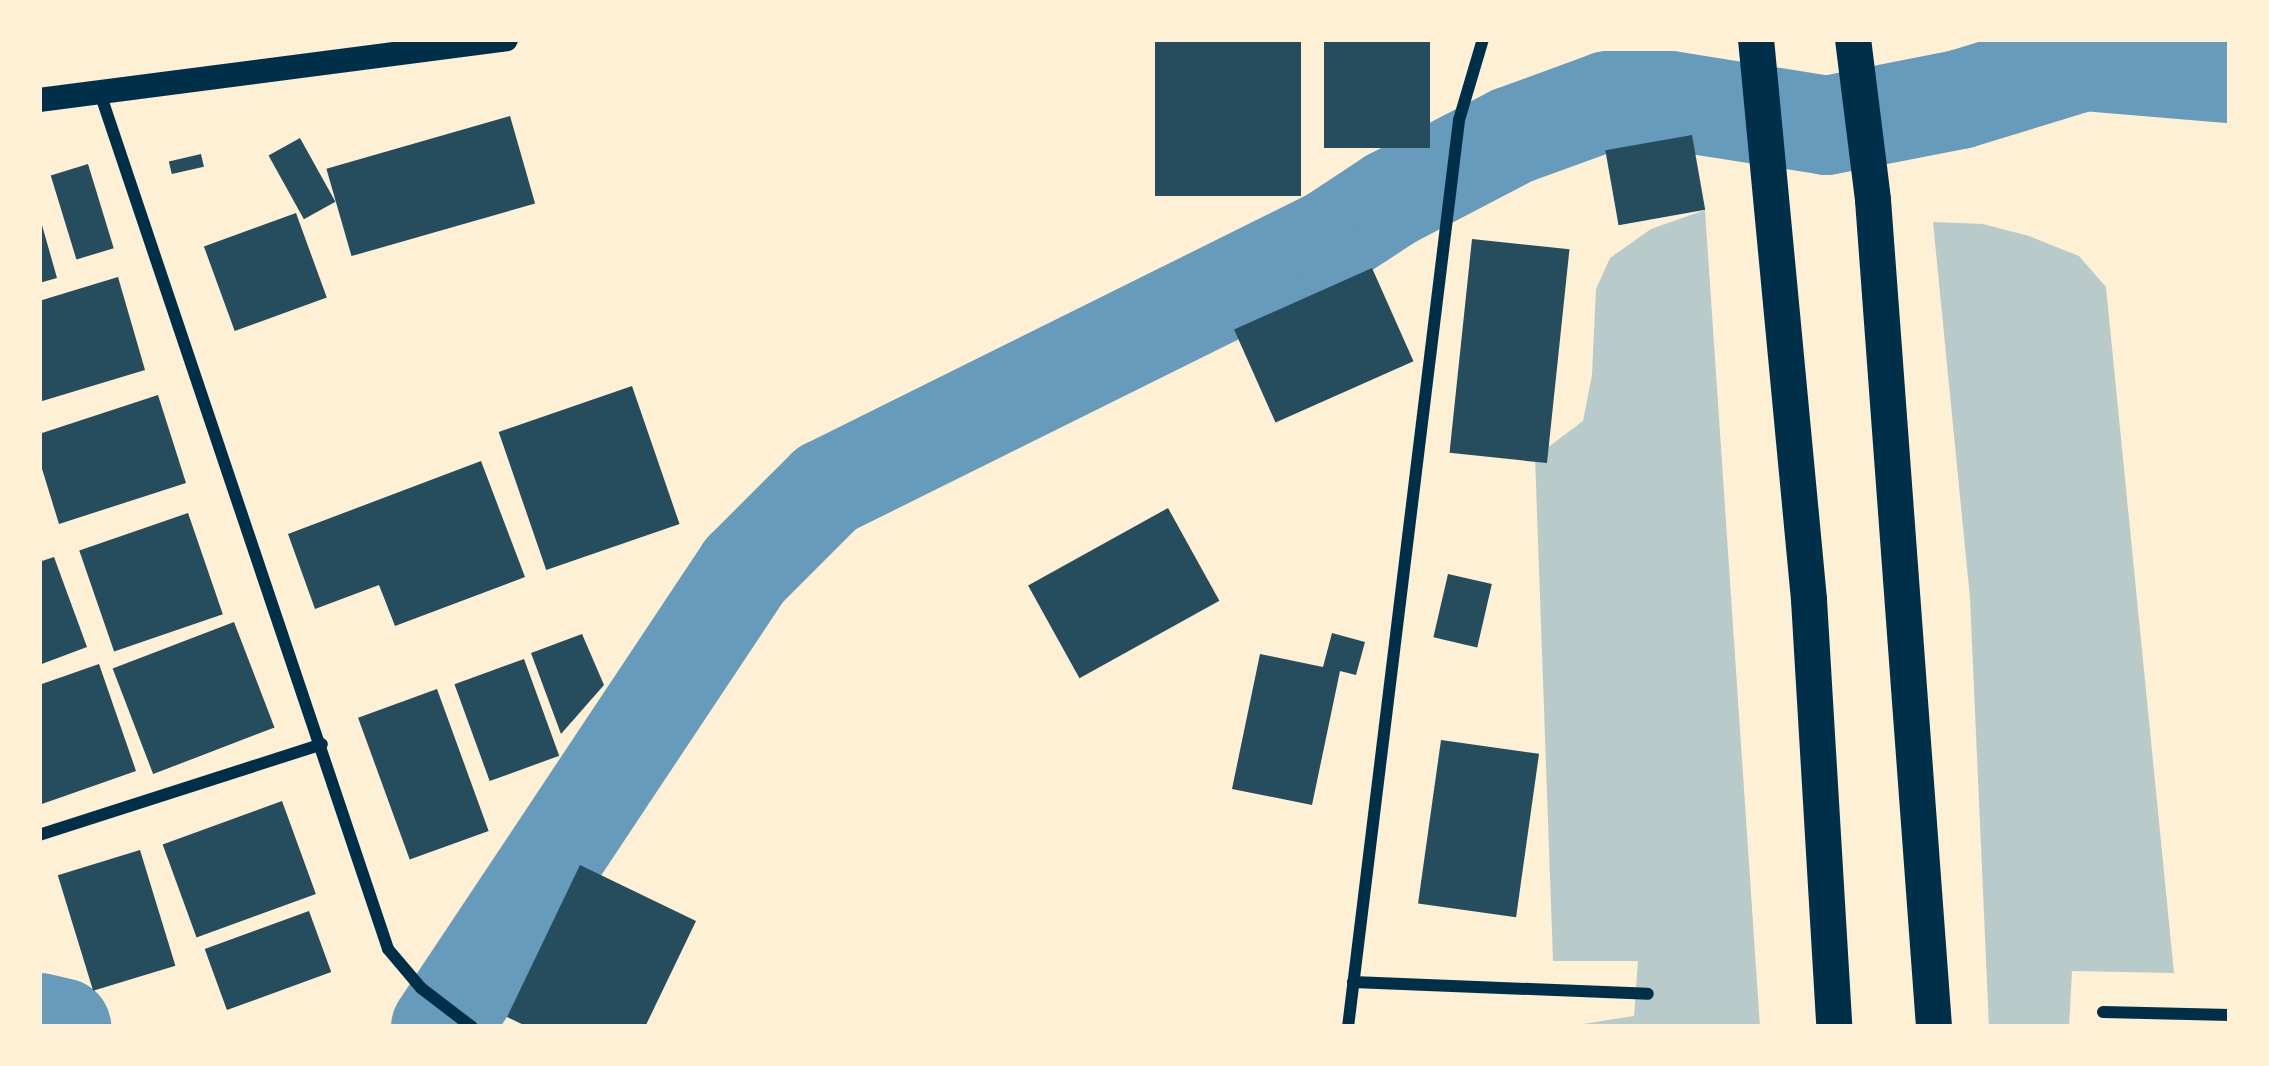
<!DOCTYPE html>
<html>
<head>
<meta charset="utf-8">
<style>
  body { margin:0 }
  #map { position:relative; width:2269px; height:1066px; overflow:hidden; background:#fdf0d5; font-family:"Roboto Condensed",sans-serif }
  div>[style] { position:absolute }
  .green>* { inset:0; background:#b9caca }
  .river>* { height:99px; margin:-49.5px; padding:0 49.5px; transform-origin:49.5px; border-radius:49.5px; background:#669bbc }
  .building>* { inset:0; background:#264d5e; transform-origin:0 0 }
  .minor>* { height:12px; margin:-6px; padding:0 6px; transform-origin:6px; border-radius:6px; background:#003049 }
  .secondary>* { height:24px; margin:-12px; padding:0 12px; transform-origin:12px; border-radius:12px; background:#003049 }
  .motorway>* { height:36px; margin:-18px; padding:0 18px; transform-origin:18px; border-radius:18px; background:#003049 }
  span { translate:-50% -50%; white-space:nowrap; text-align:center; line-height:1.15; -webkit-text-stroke:12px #fdf0d5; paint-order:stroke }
  .frame { position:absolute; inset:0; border:42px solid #fdf0d5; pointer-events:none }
</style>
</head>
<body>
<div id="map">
  <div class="green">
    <i style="clip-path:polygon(1705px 210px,1760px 1027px,1564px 1027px,1634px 1016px,1638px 961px,1553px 961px,1535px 457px,1583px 421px,1592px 375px,1596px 289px,1610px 258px,1651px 229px)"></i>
    <i style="clip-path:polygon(1933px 222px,1983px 224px,2029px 236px,2079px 256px,2106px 287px,2174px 973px,2072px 971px,2069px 1027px,1989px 1027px,1970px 598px)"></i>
  </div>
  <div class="river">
    <i style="left:39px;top:1022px;width:23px;rotate:13deg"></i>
    <i style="left:440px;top:1027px;width:549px;rotate:-56.37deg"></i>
    <i style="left:744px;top:570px;width:116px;rotate:-45deg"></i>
    <i style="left:826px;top:488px;width:563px;rotate:-26.38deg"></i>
    <i style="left:1330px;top:238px;width:73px;rotate:-33.3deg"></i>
    <i style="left:1391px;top:198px;width:136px;rotate:-27.5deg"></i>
    <i style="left:1512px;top:135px;width:102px;rotate:-20deg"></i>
    <i style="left:1608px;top:100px;width:61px"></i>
    <i style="left:1669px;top:100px;width:159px;rotate:9deg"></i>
    <i style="left:1826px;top:125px;width:136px;rotate:-11.1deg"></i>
    <i style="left:1959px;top:99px;width:130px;rotate:-17deg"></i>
    <i style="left:2083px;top:61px;width:147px;rotate:4.7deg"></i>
  </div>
  <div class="building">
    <i style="left:1155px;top:39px;width:146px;height:157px"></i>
    <i style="left:1324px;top:39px;width:106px;height:109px"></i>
    <i style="left:510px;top:116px;width:91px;height:191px;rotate:74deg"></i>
    <i style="left:1692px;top:135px;width:76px;height:88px;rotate:80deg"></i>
    <i style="left:300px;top:138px;width:73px;height:36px;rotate:61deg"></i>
    <i style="left:201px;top:154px;width:13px;height:33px;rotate:77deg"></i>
    <i style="left:88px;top:164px;width:88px;height:39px;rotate:73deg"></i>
    <i style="left:296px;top:213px;width:90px;height:98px;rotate:70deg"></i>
    <i style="clip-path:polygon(40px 218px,57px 278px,39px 283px,39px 219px)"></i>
    <i style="left:1472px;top:239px;width:98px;height:215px;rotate:6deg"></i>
    <i style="left:1372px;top:268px;width:102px;height:151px;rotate:66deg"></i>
    <i style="clip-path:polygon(118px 277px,145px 370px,39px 402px,39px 301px)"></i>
    <i style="left:632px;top:386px;width:146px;height:141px;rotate:71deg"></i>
    <i style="clip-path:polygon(158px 395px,186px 483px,59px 524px,39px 459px,39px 434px)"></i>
    <i style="clip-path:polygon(481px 461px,525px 577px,395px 626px,379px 585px,315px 609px,288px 534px)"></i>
    <i style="left:1168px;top:508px;width:106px;height:160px;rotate:61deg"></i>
    <i style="left:188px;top:513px;width:107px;height:115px;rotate:71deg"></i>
    <i style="clip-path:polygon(54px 557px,87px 647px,39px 665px,39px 562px)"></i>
    <i style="left:1448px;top:574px;width:45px;height:65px;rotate:13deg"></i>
    <i style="left:234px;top:622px;width:113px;height:130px;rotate:69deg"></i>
    <i style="clip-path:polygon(1332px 633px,1365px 642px,1356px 675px,1340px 671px,1312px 805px,1232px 789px,1260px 654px,1323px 667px)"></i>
    <i style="clip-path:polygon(582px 634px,604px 685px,561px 734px,531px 653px)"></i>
    <i style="left:524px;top:659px;width:103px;height:74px;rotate:70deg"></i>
    <i style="clip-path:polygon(99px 664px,136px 771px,39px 805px,39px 685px)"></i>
    <i style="left:437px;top:689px;width:151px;height:84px;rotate:70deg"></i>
    <i style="left:1441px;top:740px;width:99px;height:165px;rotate:8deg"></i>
    <i style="left:282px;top:801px;width:99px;height:127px;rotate:70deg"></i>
    <i style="left:140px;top:850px;width:121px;height:86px;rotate:73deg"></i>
    <i style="clip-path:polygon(580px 865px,696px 921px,645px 1027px,528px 1027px,507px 1017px)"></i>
    <i style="left:309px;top:911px;width:65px;height:111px;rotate:70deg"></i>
  </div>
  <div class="minor">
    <i style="left:100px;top:93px;width:903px;rotate:71.4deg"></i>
    <i style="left:388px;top:949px;width:51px;rotate:49.8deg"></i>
    <i style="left:421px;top:988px;width:64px;rotate:37.4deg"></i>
    <i style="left:39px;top:835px;width:297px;rotate:-17.8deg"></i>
    <i style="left:1353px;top:982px;width:295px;rotate:2.3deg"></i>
    <i style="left:2103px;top:1012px;width:127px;rotate:1.4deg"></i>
    <i style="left:1348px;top:1027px;width:914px;rotate:-83.02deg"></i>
    <i style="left:1459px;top:120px;width:84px;rotate:-73.5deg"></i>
  </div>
  <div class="secondary">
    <i style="left:39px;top:100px;width:471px;rotate:-7.4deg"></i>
  </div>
  <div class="motorway">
    <i style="left:1756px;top:39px;width:563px;rotate:84.6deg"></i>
    <i style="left:1809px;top:600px;width:428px;rotate:86.6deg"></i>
    <i style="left:1853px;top:39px;width:162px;rotate:82.9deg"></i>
    <i style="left:1873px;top:200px;width:829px;rotate:85.78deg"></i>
  </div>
  <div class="frame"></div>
</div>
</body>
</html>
